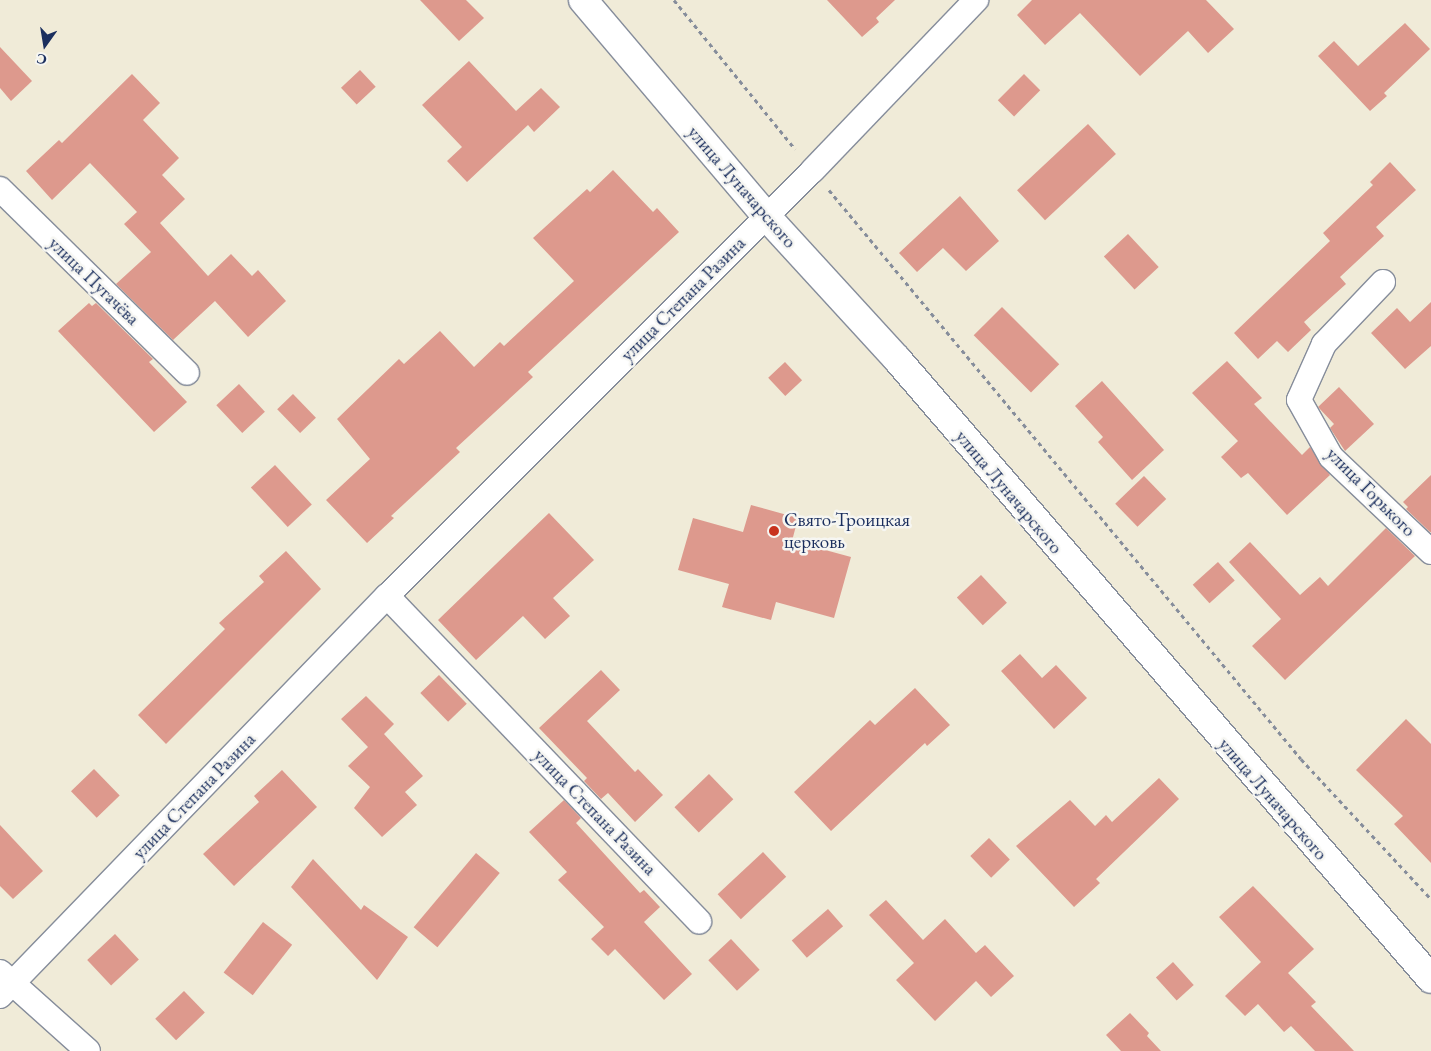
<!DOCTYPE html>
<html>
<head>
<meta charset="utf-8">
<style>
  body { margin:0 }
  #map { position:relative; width:1431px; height:1051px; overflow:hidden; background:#f0ebd8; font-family:"EB Garamond",serif }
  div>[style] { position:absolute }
  .building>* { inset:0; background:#dd998d; transform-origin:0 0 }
  .path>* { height:3px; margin-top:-1.5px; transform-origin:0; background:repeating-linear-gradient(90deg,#868d9b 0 4px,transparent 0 8px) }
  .roads { filter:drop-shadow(1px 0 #868d9b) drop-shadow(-1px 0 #868d9b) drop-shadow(0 1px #868d9b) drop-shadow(0 -1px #868d9b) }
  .minor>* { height:24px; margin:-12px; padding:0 12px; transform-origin:12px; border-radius:12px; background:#fff }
  .secondary>* { height:28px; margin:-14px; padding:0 14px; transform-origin:14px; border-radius:14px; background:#fff }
  .dots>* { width:14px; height:14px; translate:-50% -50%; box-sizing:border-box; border:2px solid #f6f6f2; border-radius:50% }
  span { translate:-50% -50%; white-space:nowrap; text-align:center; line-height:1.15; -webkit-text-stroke:5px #f6f6f2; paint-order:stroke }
  .street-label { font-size:19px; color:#1b2f5e }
  .poi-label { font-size:19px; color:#1b2f5e }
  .left { translate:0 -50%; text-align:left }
  .north { position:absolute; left:20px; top:20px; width:50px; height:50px; -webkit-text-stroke:4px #f6f6f2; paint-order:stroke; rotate:193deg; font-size:14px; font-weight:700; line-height:20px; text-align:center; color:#1b2f5e }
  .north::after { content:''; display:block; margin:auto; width:18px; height:22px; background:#1b2f5e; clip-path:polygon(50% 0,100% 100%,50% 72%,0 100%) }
</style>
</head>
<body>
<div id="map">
  <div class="building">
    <div style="clip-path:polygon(420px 0,466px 0,484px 18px,459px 41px)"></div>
    <div style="clip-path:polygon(827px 0,895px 0,876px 18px,879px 22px,862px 37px)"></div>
    <div style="clip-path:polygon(1032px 0,1206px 0,1234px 29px,1208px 53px,1188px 31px,1140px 76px,1080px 13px,1045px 45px,1017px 15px)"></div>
    <div style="clip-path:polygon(1405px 23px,1430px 49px,1384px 93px,1387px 96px,1370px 111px,1318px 56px,1334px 41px,1358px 66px)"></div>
    <div style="clip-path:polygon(0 47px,32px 81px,11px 101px,0 88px)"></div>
    <div style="clip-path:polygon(469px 61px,516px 111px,541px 88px,560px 107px,534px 132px,528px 125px,467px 182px,447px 161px,462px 147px,422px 105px)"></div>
    <div style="left:360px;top:70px;width:23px;height:26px;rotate:47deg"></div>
    <div style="clip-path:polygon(132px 74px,160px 103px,143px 120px,179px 158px,162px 175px,185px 199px,160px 223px,208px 276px,231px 254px,252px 276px,258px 270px,286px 301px,248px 337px,215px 301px,173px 340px,116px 284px,151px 252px,124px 224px,137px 212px,90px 163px,52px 200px,26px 171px,59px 140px,62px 143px)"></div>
    <div style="left:1024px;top:74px;width:23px;height:37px;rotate:45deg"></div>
    <div style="left:1088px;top:124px;width:41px;height:97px;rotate:47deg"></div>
    <div style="clip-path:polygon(1390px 162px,1416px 190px,1376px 227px,1384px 236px,1340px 277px,1346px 284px,1304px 322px,1311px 330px,1288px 352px,1277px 341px,1258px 359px,1234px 333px,1330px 241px,1323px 233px,1373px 185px,1370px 182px)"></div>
    <div style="clip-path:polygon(613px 170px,653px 212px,657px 208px,679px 232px,528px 372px,533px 377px,456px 448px,460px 452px,391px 516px,394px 518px,367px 543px,326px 500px,370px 459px,337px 419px,399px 359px,404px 364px,440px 331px,474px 367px,500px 342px,504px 346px,574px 281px,533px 238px,587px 189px,590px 192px)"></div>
    <div style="clip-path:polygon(960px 196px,999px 241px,966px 271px,943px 248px,917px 272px,899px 253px)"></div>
    <div style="left:1128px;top:234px;width:45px;height:33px;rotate:47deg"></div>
    <div style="clip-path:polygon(1431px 302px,1431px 346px,1405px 369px,1371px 333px,1397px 308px,1410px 322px)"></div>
    <div style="clip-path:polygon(89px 303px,92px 306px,96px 303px,153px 359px,149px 362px,187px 402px,154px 432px,58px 331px)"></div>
    <div style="left:1002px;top:307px;width:81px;height:40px;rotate:45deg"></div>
    <div style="clip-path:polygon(1227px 361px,1262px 398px,1254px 404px,1302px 455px,1310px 447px,1330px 475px,1287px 515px,1248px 473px,1241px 478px,1221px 457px,1238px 441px,1192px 393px)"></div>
    <div style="left:785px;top:362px;width:25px;height:23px;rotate:47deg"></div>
    <div style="clip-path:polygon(1102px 381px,1164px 450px,1132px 480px,1098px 442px,1103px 437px,1075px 406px)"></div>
    <div style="left:239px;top:384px;width:38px;height:31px;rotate:47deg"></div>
    <div style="clip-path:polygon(1339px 387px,1374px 424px,1345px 451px,1330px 428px,1334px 424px,1318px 407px)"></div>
    <div style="left:293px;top:394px;width:33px;height:22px;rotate:46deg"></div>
    <div style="left:275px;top:465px;width:54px;height:33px;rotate:47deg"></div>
    <div style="clip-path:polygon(1431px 475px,1431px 532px,1430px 532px,1406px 509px,1408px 507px,1403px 502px)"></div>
    <div style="left:1144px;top:476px;width:32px;height:40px;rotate:46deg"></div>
    <div style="clip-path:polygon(751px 505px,798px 518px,792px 541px,851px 557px,834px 618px,776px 602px,771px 620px,722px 607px,729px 584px,678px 570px,693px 518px,743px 532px)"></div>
    <div style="clip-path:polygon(549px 513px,594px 560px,553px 598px,570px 616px,545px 639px,523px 616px,476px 660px,438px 620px)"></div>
    <div style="clip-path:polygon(1386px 528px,1415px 556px,1285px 680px,1252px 646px,1281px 619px,1229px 562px,1250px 542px,1300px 595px,1320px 577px,1328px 586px)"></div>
    <div style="clip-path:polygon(286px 551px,321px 589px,166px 744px,138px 715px,225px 629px,219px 623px,264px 582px,259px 576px)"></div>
    <div style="left:1218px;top:562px;width:25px;height:34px;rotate:48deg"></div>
    <div style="left:981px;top:575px;width:38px;height:33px;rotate:47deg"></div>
    <div style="clip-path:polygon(1020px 654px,1042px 678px,1056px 665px,1087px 698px,1054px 729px,1001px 671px)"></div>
    <div style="clip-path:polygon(601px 670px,620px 690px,587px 721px,635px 772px,638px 769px,663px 795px,635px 822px,608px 793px,601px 799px,584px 781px,587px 778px,539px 728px)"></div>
    <div style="left:439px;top:675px;width:40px;height:26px;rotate:46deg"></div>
    <div style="clip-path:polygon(915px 688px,950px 725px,927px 746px,925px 743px,831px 831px,794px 792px,870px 720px,875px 725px)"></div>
    <div style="clip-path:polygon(366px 696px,394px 724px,384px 734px,423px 776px,405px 792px,417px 805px,382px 837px,354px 808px,370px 787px,348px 766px,368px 747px,341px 719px)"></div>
    <div style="clip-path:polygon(1406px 719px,1431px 744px,1431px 863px,1394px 824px,1403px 816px,1356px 770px)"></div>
    <div style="left:94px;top:769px;width:37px;height:32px;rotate:46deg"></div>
    <div style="clip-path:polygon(282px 770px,317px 807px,234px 886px,203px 854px,259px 802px,254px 796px)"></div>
    <div style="left:709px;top:774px;width:35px;height:48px;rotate:46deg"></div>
    <div style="clip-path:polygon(1159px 778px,1179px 799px,1096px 879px,1100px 883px,1074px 907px,1016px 846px,1070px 800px,1095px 826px,1106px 815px,1112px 822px)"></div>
    <div style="clip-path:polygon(564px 800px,581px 818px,576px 823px,640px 893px,644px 890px,660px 907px,644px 922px,692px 974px,664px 1000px,615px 949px,608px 956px,591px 939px,604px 927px,558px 880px,567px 872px,529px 832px)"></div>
    <div style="clip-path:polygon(0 825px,43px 871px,13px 899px,0 886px)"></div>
    <div style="left:989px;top:838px;width:30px;height:26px;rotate:46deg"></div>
    <div style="left:763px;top:852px;width:34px;height:62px;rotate:47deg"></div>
    <div style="left:476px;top:853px;width:31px;height:97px;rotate:40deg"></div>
    <div style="clip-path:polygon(313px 859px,361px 910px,364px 905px,408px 937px,377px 980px,291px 887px)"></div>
    <div style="clip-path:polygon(1253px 886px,1314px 949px,1288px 973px,1316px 1002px,1311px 1006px,1354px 1051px,1315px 1051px,1291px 1026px,1284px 1032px,1258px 1004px,1245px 1016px,1225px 996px,1261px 962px,1219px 917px)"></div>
    <div style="clip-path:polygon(886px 900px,923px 940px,945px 919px,976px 953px,985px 945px,1014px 976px,991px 997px,976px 981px,935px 1021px,896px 980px,914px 963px,869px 915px)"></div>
    <div style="left:828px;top:909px;width:23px;height:48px;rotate:49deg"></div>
    <div style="left:263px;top:922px;width:37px;height:64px;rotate:38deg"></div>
    <div style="left:115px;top:934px;width:35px;height:38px;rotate:47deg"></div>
    <div style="left:731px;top:939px;width:42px;height:31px;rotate:47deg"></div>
    <div style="left:1173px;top:962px;width:31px;height:23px;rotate:48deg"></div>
    <div style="left:184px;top:991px;width:30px;height:40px;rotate:46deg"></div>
    <div style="clip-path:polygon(1130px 1013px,1149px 1033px,1147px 1036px,1161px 1051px,1121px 1051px,1106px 1035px)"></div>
  </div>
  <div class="path">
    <div style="left:674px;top:0;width:192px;rotate:50.9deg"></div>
    <div style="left:829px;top:190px;width:739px;rotate:50.32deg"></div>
    <div style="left:1301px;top:759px;width:191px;rotate:47.1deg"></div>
  </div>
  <div class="roads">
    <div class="minor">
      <div style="left:0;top:189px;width:262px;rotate:44.5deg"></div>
      <div style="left:1383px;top:282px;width:86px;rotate:133.6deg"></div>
      <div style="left:1324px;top:344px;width:61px;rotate:114.1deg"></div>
      <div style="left:1299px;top:400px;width:65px;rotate:60.7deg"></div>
      <div style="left:1331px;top:457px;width:138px;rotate:43.5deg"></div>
      <div style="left:387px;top:596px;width:451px;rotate:46.2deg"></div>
      <div style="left:0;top:972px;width:118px;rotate:41.9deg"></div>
      <div style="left:0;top:996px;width:557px;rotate:-45.95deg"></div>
      <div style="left:387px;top:596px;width:602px;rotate:-45deg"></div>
      <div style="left:813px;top:170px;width:236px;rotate:-46.2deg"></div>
    </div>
    <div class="secondary">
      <div style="left:583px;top:0;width:283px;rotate:49.7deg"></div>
      <div style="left:766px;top:216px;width:194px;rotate:47.5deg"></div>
      <div style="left:897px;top:359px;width:818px;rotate:49.26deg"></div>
    </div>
  </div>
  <div class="dots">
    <div style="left:774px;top:531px;background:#c8321e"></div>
  </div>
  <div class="street-label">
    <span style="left:742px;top:187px;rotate:49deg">улица Луначарского</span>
    <span style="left:94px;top:281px;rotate:44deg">улица Пугачёва</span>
    <span style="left:683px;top:299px;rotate:-45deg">улица Степана Разина</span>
    <span style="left:1009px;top:492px;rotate:50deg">улица Луначарского</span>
    <span style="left:1371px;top:492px;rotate:45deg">улица Горького</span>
    <span style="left:194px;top:796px;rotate:-46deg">улица Степана Разина</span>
    <span style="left:1273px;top:799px;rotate:49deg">улица Луначарского</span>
    <span style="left:595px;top:812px;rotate:46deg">улица Степана Разина</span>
  </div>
  <div class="poi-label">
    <span class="left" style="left:784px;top:531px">Свято-Троицкая<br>церковь</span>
  </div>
  <div class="north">С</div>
</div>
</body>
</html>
